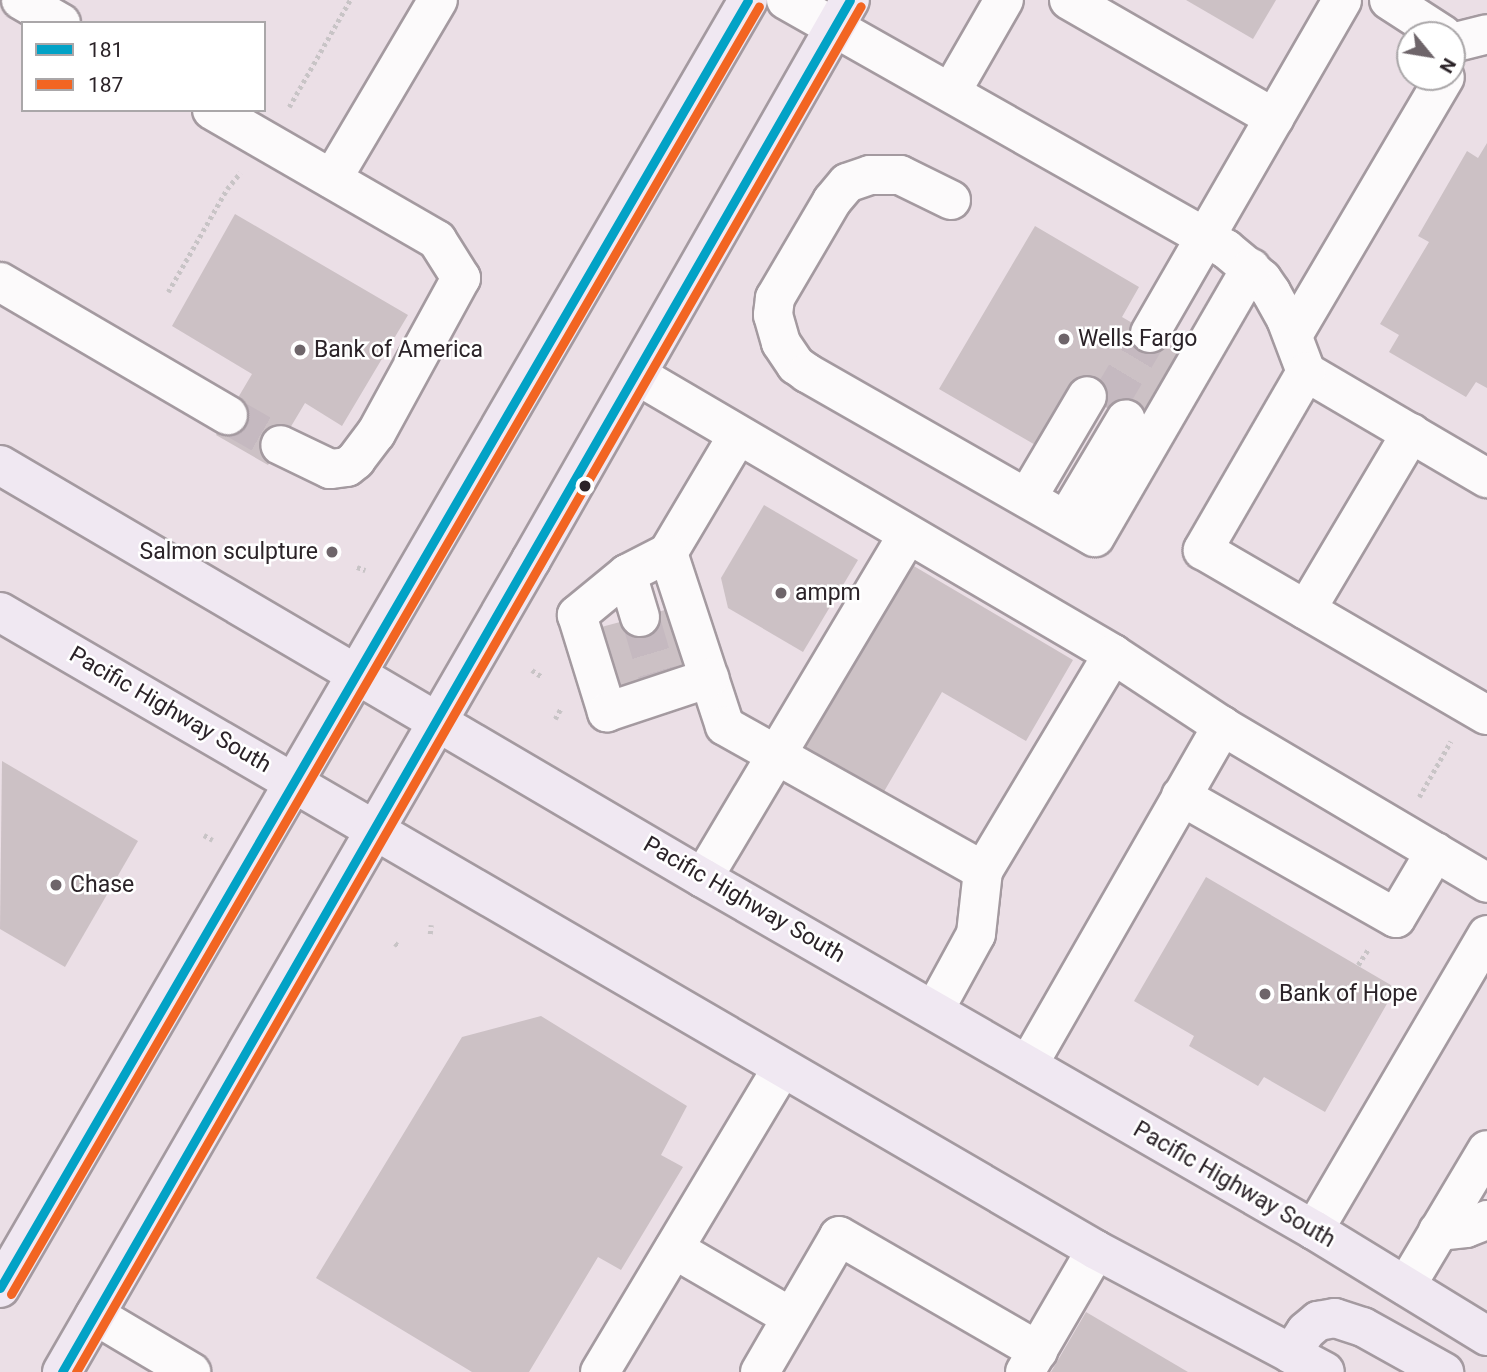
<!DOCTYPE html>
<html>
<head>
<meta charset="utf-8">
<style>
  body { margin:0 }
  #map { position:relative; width:1487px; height:1372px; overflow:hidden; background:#ebdfe6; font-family:Roboto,sans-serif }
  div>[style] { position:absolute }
  .building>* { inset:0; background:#ccc1c5; transform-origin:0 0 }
  .minor-tunnel>* { height:38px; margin-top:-19px; transform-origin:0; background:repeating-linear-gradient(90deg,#c5b9c0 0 38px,transparent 0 57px) }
  .path>* { height:4.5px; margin-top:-2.25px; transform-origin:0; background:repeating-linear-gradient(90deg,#c8c4c6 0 3.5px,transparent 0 7px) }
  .roads { filter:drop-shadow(2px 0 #a49aa0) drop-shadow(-2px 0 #a49aa0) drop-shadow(0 2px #a49aa0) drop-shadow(0 -2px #a49aa0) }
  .minor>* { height:38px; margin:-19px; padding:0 19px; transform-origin:19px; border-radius:19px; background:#fcfafb }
  .major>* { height:38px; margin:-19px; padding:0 19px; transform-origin:19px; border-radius:19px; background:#f0e8f2 }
  .bus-1>* { height:9px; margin:-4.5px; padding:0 4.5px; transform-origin:4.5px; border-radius:4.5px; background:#02a2c6 }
  .bus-2>* { height:9px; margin:-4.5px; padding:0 4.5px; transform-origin:4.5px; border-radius:4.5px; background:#f26522 }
  .dots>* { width:19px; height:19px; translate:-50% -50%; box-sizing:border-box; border:4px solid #fff; border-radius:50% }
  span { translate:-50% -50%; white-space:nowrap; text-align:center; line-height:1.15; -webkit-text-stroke:5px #fff; paint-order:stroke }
  .poi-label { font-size:23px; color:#2b2328 }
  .left { translate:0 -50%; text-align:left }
  .right { translate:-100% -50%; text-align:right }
  .street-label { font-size:23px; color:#2b2328 }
  .legend { position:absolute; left:21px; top:21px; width:245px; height:91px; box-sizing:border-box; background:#fff; border:2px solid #aaa7a9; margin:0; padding:9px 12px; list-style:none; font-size:21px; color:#2b2328 }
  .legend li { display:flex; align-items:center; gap:14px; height:35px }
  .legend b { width:35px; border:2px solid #aaa7a9 }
  .north { position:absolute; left:1396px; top:21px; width:70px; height:70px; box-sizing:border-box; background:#fff; border:2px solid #aaa7a9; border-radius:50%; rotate:120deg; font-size:19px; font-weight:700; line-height:28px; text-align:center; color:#2b2328 }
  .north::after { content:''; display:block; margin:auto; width:24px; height:32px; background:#6e656a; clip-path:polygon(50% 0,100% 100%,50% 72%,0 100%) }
</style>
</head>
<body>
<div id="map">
  <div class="building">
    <div style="clip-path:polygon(1186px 0,1276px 0,1253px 39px)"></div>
    <div style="clip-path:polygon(1487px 143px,1487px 388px,1476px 382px,1466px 397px,1389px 352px,1399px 335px,1380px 324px,1429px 242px,1418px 236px,1467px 151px,1478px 158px)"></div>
    <div style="clip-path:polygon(235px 214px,408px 315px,342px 426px,305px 403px,268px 465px,216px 435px,252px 374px,172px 326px)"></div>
    <div style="clip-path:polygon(1035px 226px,1139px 287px,1122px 317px,1189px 356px,1145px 431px,1079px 391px,1044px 450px,939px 389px)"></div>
    <div style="clip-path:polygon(764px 505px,858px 560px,803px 652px,728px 608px,721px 578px)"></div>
    <div style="clip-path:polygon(907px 562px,1073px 660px,1026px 741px,942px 692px,882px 795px,800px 746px)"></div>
    <div style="left:680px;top:606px;width:67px;height:93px;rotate:75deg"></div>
    <div style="clip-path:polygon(2px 761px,138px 841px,65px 967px,0 929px)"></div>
    <div style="clip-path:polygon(1206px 877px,1396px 988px,1325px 1112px,1264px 1077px,1258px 1086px,1189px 1046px,1194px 1036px,1134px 1001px)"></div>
    <div style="clip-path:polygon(541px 1016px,687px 1106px,661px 1155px,683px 1167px,621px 1270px,598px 1257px,529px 1372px,472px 1372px,316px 1278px,462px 1037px)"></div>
    <div style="clip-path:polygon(1086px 1312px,1188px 1372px,1051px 1372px)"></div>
  </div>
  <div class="minor-tunnel">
    <div style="left:1106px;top:407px;width:86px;rotate:-59.3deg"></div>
    <div style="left:228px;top:415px;width:60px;rotate:30deg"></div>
    <div style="left:640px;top:617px;width:67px;rotate:73.5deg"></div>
  </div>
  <div class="path">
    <div style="left:289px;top:107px;width:123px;rotate:-60.3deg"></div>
    <div style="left:168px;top:292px;width:119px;rotate:-60.2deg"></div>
    <div style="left:227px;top:189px;width:21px;rotate:-51deg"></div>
    <div style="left:357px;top:567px;width:9px;rotate:21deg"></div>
    <div style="left:532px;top:670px;width:11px;rotate:34deg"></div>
    <div style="left:555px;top:719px;width:13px;rotate:-61deg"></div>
    <div style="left:1419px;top:797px;width:64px;rotate:-60.3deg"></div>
    <div style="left:204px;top:835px;width:10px;rotate:29deg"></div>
    <div style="left:430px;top:934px;width:9px;rotate:-84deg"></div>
    <div style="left:395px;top:943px;width:6px;rotate:39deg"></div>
    <div style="left:1358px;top:965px;width:20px;rotate:-57deg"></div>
  </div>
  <div class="roads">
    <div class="minor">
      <div style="left:21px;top:0;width:46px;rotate:29.9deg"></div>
      <div style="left:786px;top:0;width:506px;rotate:29.51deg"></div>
      <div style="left:1226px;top:249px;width:47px;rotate:39.8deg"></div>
      <div style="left:1262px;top:279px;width:16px;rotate:55deg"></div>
      <div style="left:1271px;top:292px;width:31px;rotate:61deg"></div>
      <div style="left:1286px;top:319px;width:57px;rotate:69.3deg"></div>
      <div style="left:1306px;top:372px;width:210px;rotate:30.4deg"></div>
      <div style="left:1069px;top:0;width:237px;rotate:29.9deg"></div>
      <div style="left:1389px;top:0;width:64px;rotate:32.9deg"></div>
      <div style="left:1452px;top:43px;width:36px;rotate:-14deg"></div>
      <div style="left:951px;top:92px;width:106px;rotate:-60.1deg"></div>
      <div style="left:212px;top:110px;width:260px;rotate:30deg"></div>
      <div style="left:437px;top:240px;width:45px;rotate:57.7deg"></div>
      <div style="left:461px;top:278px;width:177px;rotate:118.7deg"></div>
      <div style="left:376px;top:433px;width:34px;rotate:127deg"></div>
      <div style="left:356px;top:460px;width:11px;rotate:142deg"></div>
      <div style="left:347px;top:467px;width:17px;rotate:173deg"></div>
      <div style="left:330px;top:469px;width:55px;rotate:-154.4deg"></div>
      <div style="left:332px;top:179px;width:208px;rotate:-59.4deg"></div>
      <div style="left:951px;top:200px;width:57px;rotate:-153.9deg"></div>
      <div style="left:900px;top:175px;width:30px;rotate:180deg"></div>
      <div style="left:870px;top:175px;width:24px;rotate:161deg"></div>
      <div style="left:847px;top:183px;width:23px;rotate:130deg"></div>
      <div style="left:832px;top:201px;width:113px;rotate:120.4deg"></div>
      <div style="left:775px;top:298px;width:17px;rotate:97deg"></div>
      <div style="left:773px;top:315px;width:29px;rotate:74deg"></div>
      <div style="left:781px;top:343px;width:27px;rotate:56deg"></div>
      <div style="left:796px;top:365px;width:14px;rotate:36deg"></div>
      <div style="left:807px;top:373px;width:331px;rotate:29.7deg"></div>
      <div style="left:1095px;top:537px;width:311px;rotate:-59.9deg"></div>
      <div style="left:0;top:282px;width:264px;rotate:30.3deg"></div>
      <div style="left:1150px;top:333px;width:384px;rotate:-60deg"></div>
      <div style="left:1293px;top:335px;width:299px;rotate:-59.5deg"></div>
      <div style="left:1306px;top:372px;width:206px;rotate:120.1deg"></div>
      <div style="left:1203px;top:550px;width:328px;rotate:30.2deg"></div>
      <div style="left:637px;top:375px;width:552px;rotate:30.38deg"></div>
      <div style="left:1113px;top:654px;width:131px;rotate:33.4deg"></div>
      <div style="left:1222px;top:726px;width:308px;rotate:30.6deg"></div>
      <div style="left:738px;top:435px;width:137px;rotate:120.7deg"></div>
      <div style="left:668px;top:553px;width:182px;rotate:71.8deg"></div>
      <div style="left:725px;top:726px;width:296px;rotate:29.3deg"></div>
      <div style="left:1027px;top:498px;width:118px;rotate:-59.5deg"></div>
      <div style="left:1066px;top:520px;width:117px;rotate:-59.3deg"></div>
      <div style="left:668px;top:553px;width:46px;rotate:152.9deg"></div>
      <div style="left:627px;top:574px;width:65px;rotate:140.6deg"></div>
      <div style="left:577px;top:615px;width:102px;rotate:72.8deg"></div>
      <div style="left:607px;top:712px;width:108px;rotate:-18.4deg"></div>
      <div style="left:627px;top:574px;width:45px;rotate:73.2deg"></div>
      <div style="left:1306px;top:610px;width:206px;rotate:-59.3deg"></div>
      <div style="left:1181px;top:796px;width:247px;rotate:29.6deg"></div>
      <div style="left:1396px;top:918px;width:77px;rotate:-59.4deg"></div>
      <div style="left:703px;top:878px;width:400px;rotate:-59.2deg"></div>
      <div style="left:935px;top:1009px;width:85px;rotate:-61.3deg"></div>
      <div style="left:976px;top:934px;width:63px;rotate:-83.7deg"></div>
      <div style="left:983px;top:871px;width:253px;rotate:-59.1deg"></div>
      <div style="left:1028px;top:1065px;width:391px;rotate:-60.2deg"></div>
      <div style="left:1314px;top:1230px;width:342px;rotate:-59.6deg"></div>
      <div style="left:1438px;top:1231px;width:28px;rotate:-6deg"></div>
      <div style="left:1466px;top:1228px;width:22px;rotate:-21deg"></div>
      <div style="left:674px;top:1249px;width:135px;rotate:30.2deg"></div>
      <div style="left:1406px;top:1286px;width:158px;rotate:-59.2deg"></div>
      <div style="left:95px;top:1315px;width:112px;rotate:30.7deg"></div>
      <div style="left:600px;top:1372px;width:354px;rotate:-59.1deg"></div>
      <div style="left:760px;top:1372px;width:157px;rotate:-59.8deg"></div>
      <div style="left:839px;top:1236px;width:230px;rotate:30deg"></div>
      <div style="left:1025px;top:1372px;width:141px;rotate:-59.8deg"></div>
    </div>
    <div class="major">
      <div style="left:0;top:465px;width:815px;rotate:30.43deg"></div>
      <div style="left:703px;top:878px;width:705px;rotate:29.95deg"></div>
      <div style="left:1314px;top:1230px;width:203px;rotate:31.5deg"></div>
      <div style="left:0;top:612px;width:1268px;rotate:30.2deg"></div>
      <div style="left:1096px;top:1250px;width:259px;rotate:28deg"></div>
      <div style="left:0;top:1288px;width:1489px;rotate:-59.85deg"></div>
      <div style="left:1291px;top:1354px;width:27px;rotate:-57deg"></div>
      <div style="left:1306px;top:1331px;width:16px;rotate:-40deg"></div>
      <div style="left:1318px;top:1321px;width:17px;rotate:-10deg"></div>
      <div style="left:1335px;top:1318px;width:29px;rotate:18deg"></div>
      <div style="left:1363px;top:1327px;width:93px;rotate:29.1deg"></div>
      <div style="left:62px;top:1372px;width:938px;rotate:-59.99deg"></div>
      <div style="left:531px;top:560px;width:644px;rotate:-60.33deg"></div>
    </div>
  </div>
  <div class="bus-1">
    <div style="left:0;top:1288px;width:1489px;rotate:-59.85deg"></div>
    <div style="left:62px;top:1372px;width:1582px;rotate:-60.13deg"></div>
  </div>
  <div class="bus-2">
    <div style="left:11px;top:1294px;width:1489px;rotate:-59.85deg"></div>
    <div style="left:76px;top:1372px;width:1575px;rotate:-60.12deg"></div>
  </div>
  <div class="dots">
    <div style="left:1064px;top:339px;background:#6e656a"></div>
    <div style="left:300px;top:350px;background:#6e656a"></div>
    <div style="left:585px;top:486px;background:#2b2328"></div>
    <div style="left:332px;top:552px;background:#6e656a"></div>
    <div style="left:781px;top:593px;background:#6e656a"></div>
    <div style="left:56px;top:885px;background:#6e656a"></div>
    <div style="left:1265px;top:994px;background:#6e656a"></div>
  </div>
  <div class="poi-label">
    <span class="left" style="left:1078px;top:339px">Wells Fargo</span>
    <span class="left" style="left:314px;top:350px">Bank of America</span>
    <span class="right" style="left:318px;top:552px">Salmon sculpture</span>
    <span class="left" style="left:795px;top:593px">ampm</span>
    <span class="left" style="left:70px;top:885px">Chase</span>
    <span class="left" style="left:1279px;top:994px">Bank of Hope</span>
  </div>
  <div class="street-label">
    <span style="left:170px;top:710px;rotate:30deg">Pacific Highway South</span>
    <span style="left:744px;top:900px;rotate:30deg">Pacific Highway South</span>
    <span style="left:1234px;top:1185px;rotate:30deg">Pacific Highway South</span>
  </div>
  <ul class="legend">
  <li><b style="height:9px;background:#02a2c6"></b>181</li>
  <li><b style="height:9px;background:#f26522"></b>187</li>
  </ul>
  <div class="north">N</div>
</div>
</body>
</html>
